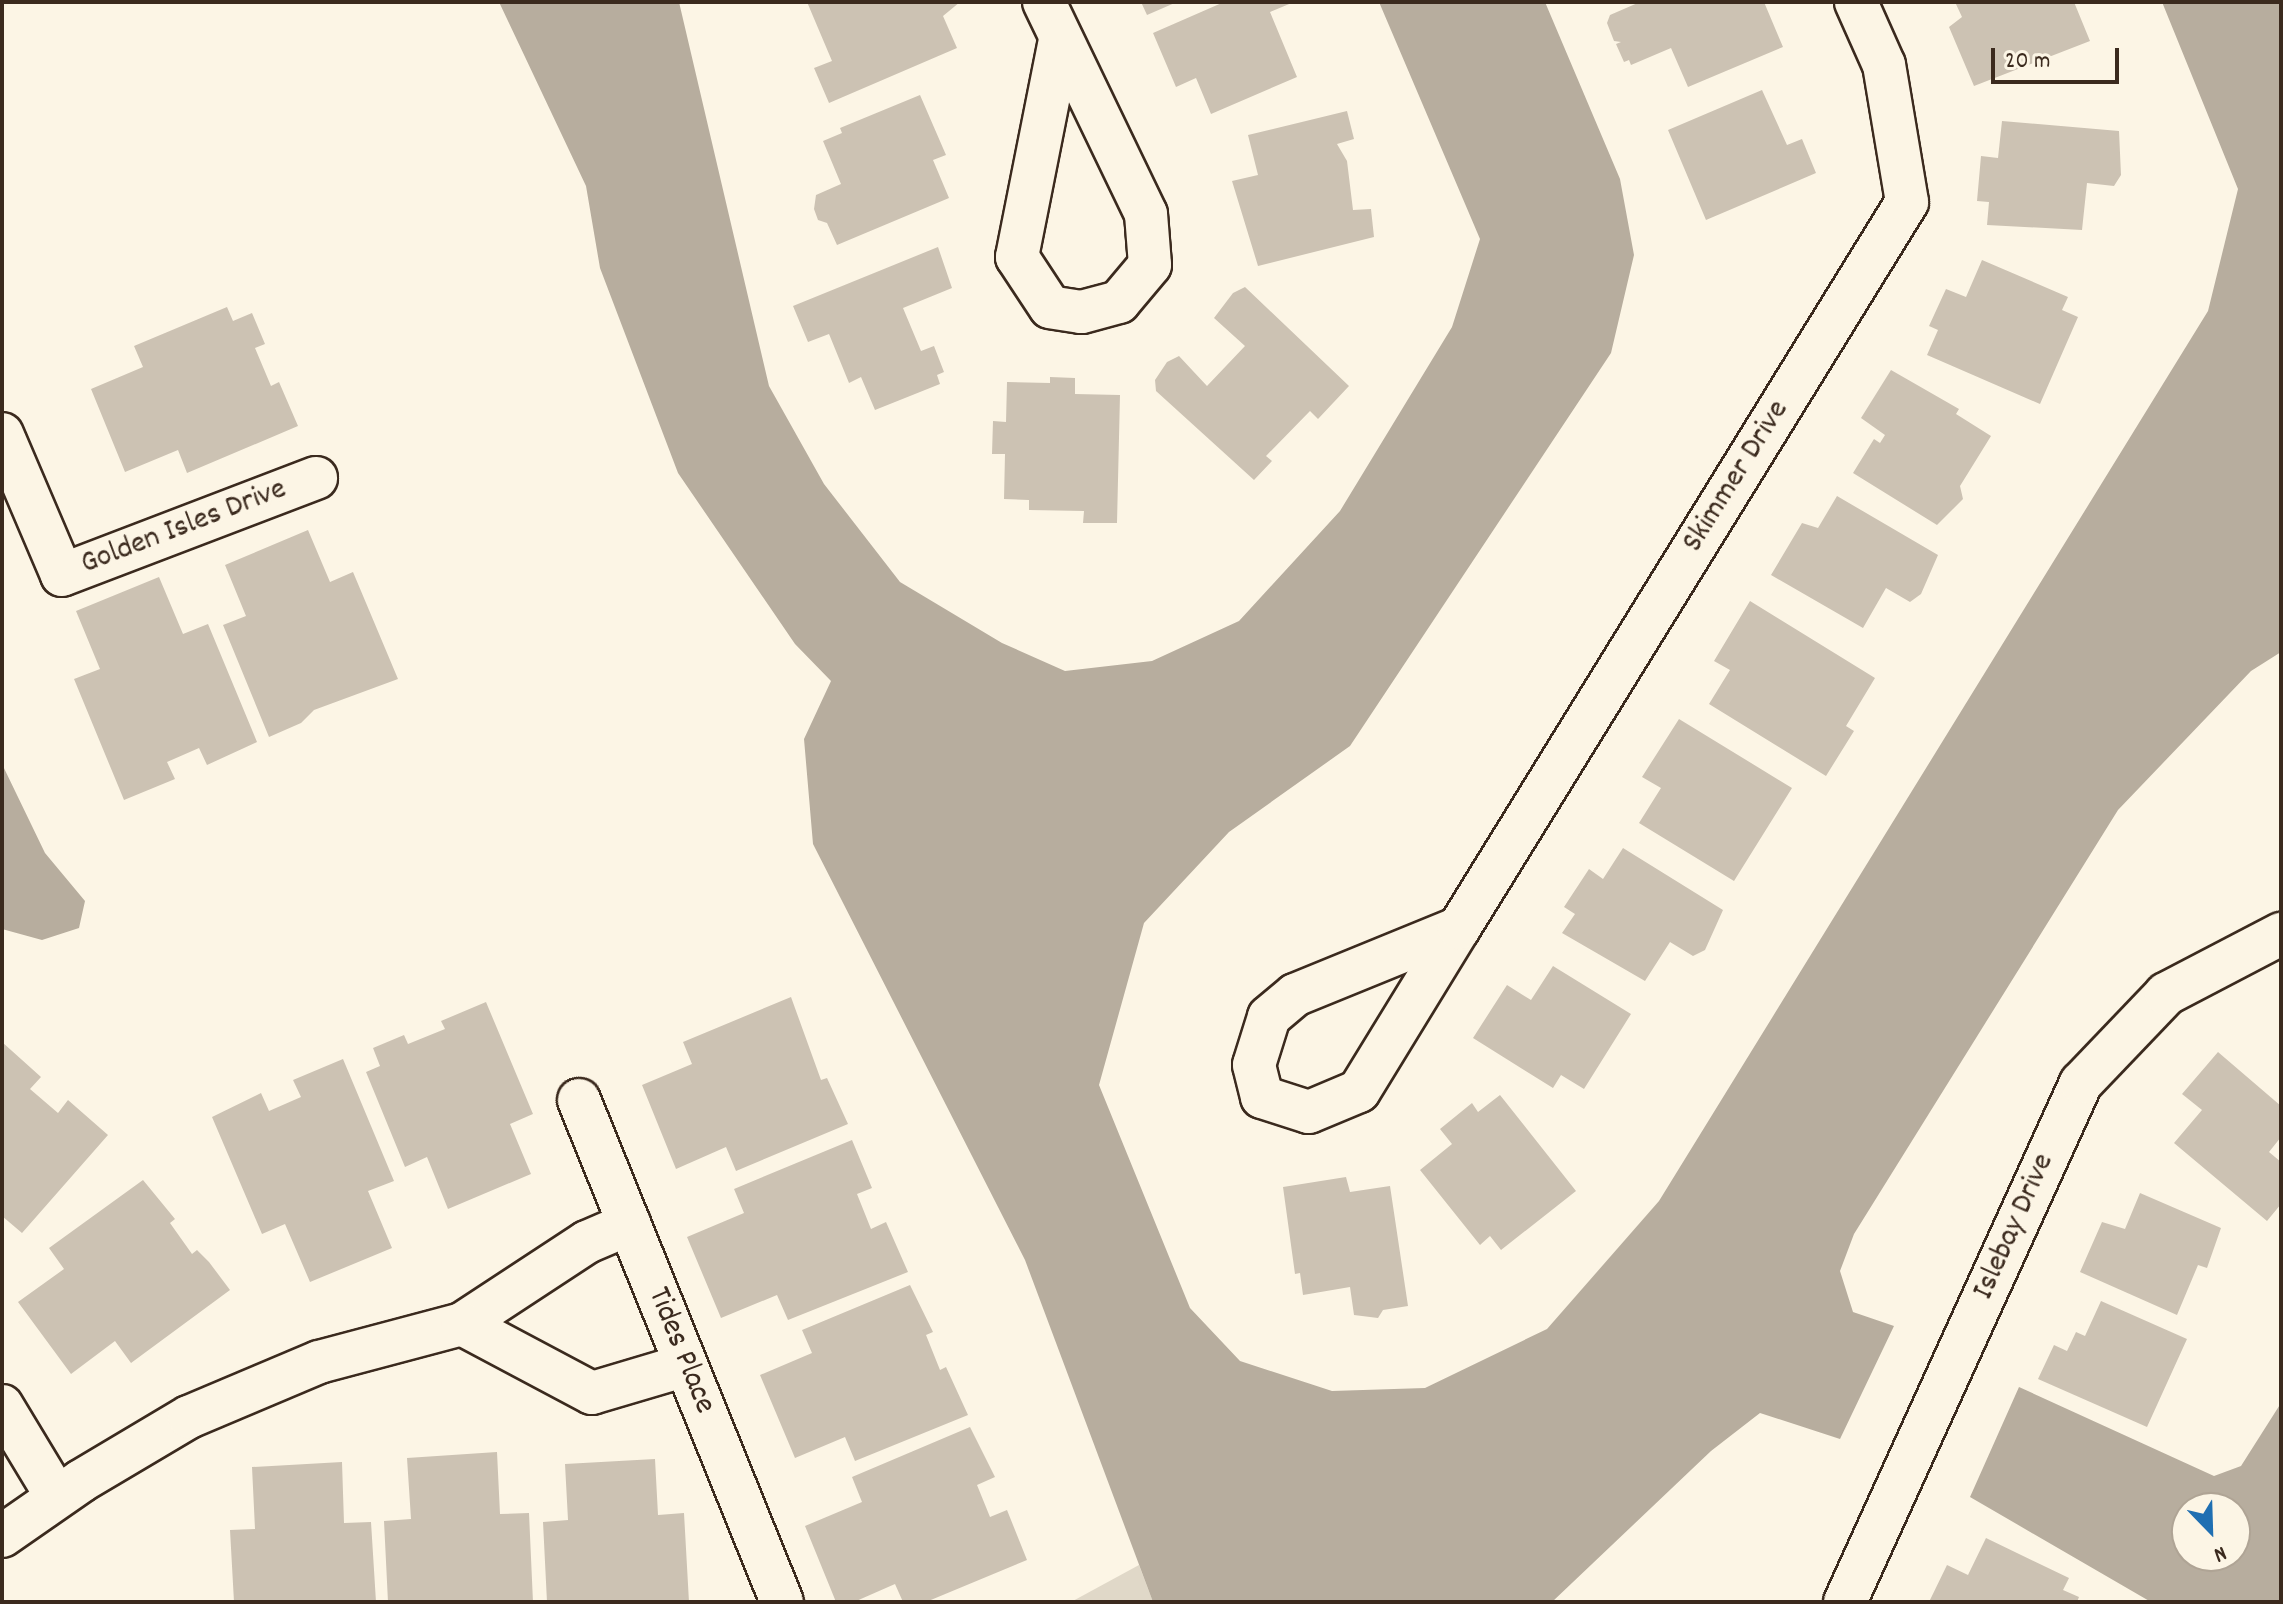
<!DOCTYPE html>
<html>
<head>
<meta charset="utf-8">
<style>
  body { margin:0 }
  #map { position:relative; width:2283px; height:1604px; overflow:hidden; background:#fcf5e5; font-family:Dekko,sans-serif }
  div>[style] { position:absolute }
  .green>* { inset:0; background:#e0d8c8 }
  .water>* { inset:0; background:#b7ad9e }
  .building>* { inset:0; background:#ccc2b3 }
  .roads { filter:drop-shadow(2px 0 #3b2a1e) drop-shadow(-2px 0 #3b2a1e) drop-shadow(0 2px #3b2a1e) drop-shadow(0 -2px #3b2a1e) }
  .minor>* { height:42px; margin:-21px; padding:0 21px; transform-origin:21px; border-radius:21px; background:#fcf5e5 }
  span { translate:-50% -50%; white-space:nowrap; text-align:center; line-height:1.15; -webkit-text-stroke:7px #fcf5e5; paint-order:stroke }
  .street-label { font-size:32px; color:#3b2a1e }
  .frame { position:absolute; inset:0; border:4px solid #3b2a1e; pointer-events:none }
  .north { position:absolute; left:2171px; top:1492px; width:80px; height:80px; box-sizing:border-box; background:#fcf5e5; border:2px solid #afa495; border-radius:50%; rotate:157deg; font-size:22px; font-weight:700; line-height:32px; text-align:center; color:#3b2a1e }
  .north::after { content:''; display:block; margin:auto; width:28px; height:36px; background:#1f6fb2; clip-path:polygon(50% 0,100% 100%,50% 72%,0 100%) }
  .scale { position:absolute; left:1991px; top:48px; width:128px; height:36px; box-sizing:border-box; border:4px solid #3b2a1e; border-top:0; padding-left:10px; font-size:24px; line-height:28px; white-space:nowrap; color:#3b2a1e; -webkit-text-stroke:6px #fcf5e5; paint-order:stroke }
</style>
</head>
<body>
<div id="map">
  <div class="green">
    <div style="clip-path:polygon(1139px 1565px,1153px 1602px,1071px 1602px)"></div>
  </div>
  <div class="water">
    <div style="clip-path:polygon(499px 2px,679px 2px,769px 386px,824px 484px,900px 582px,1002px 643px,1065px 671px,1152px 661px,1239px 621px,1340px 511px,1452px 327px,1480px 239px,1379px 2px,1545px 2px,1620px 179px,1634px 255px,1611px 353px,1350px 746px,1229px 832px,1144px 923px,1099px 1085px,1190px 1308px,1240px 1361px,1332px 1391px,1425px 1388px,1547px 1329px,1659px 1201px,2208px 311px,2238px 189px,2162px 2px,2281px 2px,2281px 652px,2251px 671px,2118px 810px,1854px 1234px,1840px 1271px,1853px 1312px,1894px 1326px,1840px 1439px,1760px 1413px,1711px 1451px,1552px 1602px,1153px 1602px,1025px 1260px,813px 844px,804px 739px,831px 681px,795px 644px,678px 473px,600px 268px,586px 186px)"></div>
    <div style="clip-path:polygon(2px 764px,45px 853px,85px 901px,79px 928px,42px 940px,2px 929px)"></div>
    <div style="clip-path:polygon(evenodd,2019px 1387px,2214px 1476px,2241px 1466px,2281px 1403px,2281px 1602px,2151px 1602px,1970px 1497px,2019px 1387px,2187px 1508px,2235px 1508px,2235px 1556px,2187px 1556px,2187px 1508px)"></div>
  </div>
  <div class="building">
    <div style="clip-path:polygon(807px 2px,960px 2px,943px 16px,957px 48px,829px 103px,814px 68px,832px 61px)"></div>
    <div style="clip-path:polygon(1141px 2px,1177px 2px,1147px 15px)"></div>
    <div style="clip-path:polygon(1224px 2px,1294px 2px,1270px 12px,1297px 77px,1211px 114px,1196px 78px,1176px 87px,1153px 33px)"></div>
    <div style="clip-path:polygon(1640px 2px,1764px 2px,1783px 47px,1688px 87px,1671px 48px,1631px 65px,1629px 60px,1624px 62px,1616px 44px,1621px 42px,1614px 41px,1607px 23px,1610px 15px)"></div>
    <div style="clip-path:polygon(1955px 2px,2074px 2px,2090px 41px,1974px 86px,1949px 27px,1962px 17px)"></div>
    <div style="clip-path:polygon(1762px 90px,1787px 145px,1802px 139px,1816px 173px,1706px 220px,1668px 130px)"></div>
    <div style="clip-path:polygon(920px 95px,946px 155px,933px 160px,949px 198px,837px 245px,827px 223px,818px 220px,814px 209px,816px 195px,841px 184px,823px 141px,842px 133px,840px 128px)"></div>
    <div style="clip-path:polygon(1347px 111px,1354px 139px,1337px 144px,1347px 161px,1353px 210px,1371px 209px,1374px 237px,1258px 266px,1232px 181px,1258px 175px,1248px 135px)"></div>
    <div style="clip-path:polygon(2002px 121px,2119px 131px,2121px 175px,2114px 186px,2087px 183px,2082px 230px,1987px 225px,1989px 202px,1977px 201px,1981px 156px,1998px 158px)"></div>
    <div style="clip-path:polygon(938px 247px,952px 288px,903px 308px,921px 351px,934px 346px,944px 372px,937px 375px,940px 384px,875px 410px,861px 377px,849px 383px,829px 334px,808px 342px,793px 306px)"></div>
    <div style="clip-path:polygon(1982px 260px,2068px 297px,2062px 310px,2078px 317px,2040px 404px,1927px 355px,1938px 330px,1929px 326px,1946px 289px,1966px 297px)"></div>
    <div style="clip-path:polygon(1245px 287px,1349px 386px,1318px 419px,1310px 411px,1266px 456px,1272px 461px,1254px 480px,1156px 391px,1155px 380px,1167px 362px,1179px 356px,1207px 386px,1245px 346px,1214px 318px,1233px 293px)"></div>
    <div style="clip-path:polygon(227px 307px,233px 321px,252px 313px,265px 344px,255px 348px,271px 386px,279px 382px,298px 426px,187px 473px,178px 450px,125px 472px,91px 389px,143px 367px,134px 346px)"></div>
    <div style="clip-path:polygon(1891px 370px,1959px 409px,1956px 414px,1991px 436px,1960px 486px,1963px 499px,1937px 525px,1853px 473px,1874px 439px,1880px 443px,1885px 435px,1861px 418px)"></div>
    <div style="clip-path:polygon(1050px 377px,1075px 378px,1075px 394px,1120px 395px,1117px 523px,1083px 523px,1084px 511px,1029px 510px,1029px 500px,1004px 499px,1005px 454px,992px 454px,993px 421px,1006px 422px,1007px 382px,1050px 383px)"></div>
    <div style="clip-path:polygon(1837px 496px,1938px 555px,1921px 594px,1910px 602px,1886px 588px,1863px 628px,1771px 575px,1802px 523px,1818px 528px)"></div>
    <div style="clip-path:polygon(308px 530px,330px 582px,353px 572px,398px 679px,314px 710px,301px 723px,269px 737px,223px 625px,246px 616px,225px 565px)"></div>
    <div style="clip-path:polygon(159px 577px,183px 634px,208px 624px,257px 742px,207px 765px,199px 748px,167px 762px,175px 779px,124px 800px,74px 679px,100px 669px,76px 611px)"></div>
    <div style="clip-path:polygon(1750px 601px,1875px 678px,1846px 726px,1854px 731px,1826px 776px,1709px 704px,1730px 670px,1714px 661px)"></div>
    <div style="clip-path:polygon(1679px 719px,1792px 788px,1734px 881px,1639px 823px,1661px 788px,1642px 777px)"></div>
    <div style="clip-path:polygon(1623px 848px,1723px 910px,1705px 950px,1693px 956px,1670px 942px,1645px 981px,1562px 933px,1575px 914px,1564px 907px,1589px 869px,1603px 879px)"></div>
    <div style="clip-path:polygon(1553px 966px,1631px 1014px,1584px 1089px,1561px 1075px,1553px 1088px,1473px 1038px,1507px 985px,1531px 1000px)"></div>
    <div style="clip-path:polygon(791px 997px,821px 1080px,827px 1078px,848px 1124px,736px 1171px,726px 1147px,676px 1169px,642px 1085px,692px 1064px,683px 1042px)"></div>
    <div style="clip-path:polygon(486px 1002px,533px 1114px,510px 1124px,531px 1174px,448px 1209px,427px 1157px,405px 1167px,366px 1072px,380px 1066px,373px 1048px,404px 1035px,408px 1044px,445px 1029px,441px 1021px)"></div>
    <div style="clip-path:polygon(2px 1042px,41px 1077px,30px 1089px,58px 1113px,68px 1100px,108px 1135px,22px 1233px,2px 1216px)"></div>
    <div style="clip-path:polygon(2218px 1052px,2281px 1106px,2281px 1137px,2269px 1152px,2281px 1162px,2281px 1204px,2267px 1221px,2174px 1143px,2202px 1110px,2182px 1094px)"></div>
    <div style="clip-path:polygon(343px 1059px,394px 1181px,368px 1191px,392px 1248px,310px 1282px,285px 1224px,262px 1234px,212px 1117px,261px 1093px,269px 1111px,301px 1097px,293px 1080px)"></div>
    <div style="clip-path:polygon(1500px 1095px,1576px 1191px,1501px 1250px,1490px 1236px,1480px 1245px,1420px 1170px,1452px 1144px,1440px 1129px,1472px 1103px,1478px 1112px)"></div>
    <div style="clip-path:polygon(852px 1140px,872px 1188px,857px 1194px,871px 1229px,886px 1222px,908px 1272px,788px 1320px,777px 1295px,721px 1318px,687px 1237px,744px 1213px,734px 1189px)"></div>
    <div style="clip-path:polygon(1346px 1177px,1350px 1192px,1390px 1186px,1408px 1306px,1383px 1310px,1378px 1318px,1354px 1315px,1350px 1287px,1303px 1295px,1300px 1273px,1295px 1274px,1283px 1187px)"></div>
    <div style="clip-path:polygon(143px 1180px,175px 1219px,170px 1223px,192px 1254px,197px 1250px,209px 1262px,230px 1290px,131px 1363px,115px 1341px,71px 1374px,18px 1302px,64px 1269px,49px 1248px)"></div>
    <div style="clip-path:polygon(2140px 1193px,2221px 1228px,2207px 1268px,2198px 1265px,2177px 1315px,2080px 1272px,2102px 1222px,2125px 1229px)"></div>
    <div style="clip-path:polygon(910px 1285px,933px 1332px,926px 1335px,940px 1370px,946px 1367px,968px 1415px,855px 1461px,845px 1437px,795px 1458px,760px 1375px,812px 1353px,802px 1330px)"></div>
    <div style="clip-path:polygon(2101px 1301px,2187px 1339px,2147px 1427px,2038px 1379px,2054px 1345px,2067px 1351px,2076px 1332px,2085px 1336px)"></div>
    <div style="clip-path:polygon(970px 1427px,995px 1477px,977px 1485px,990px 1517px,1007px 1510px,1027px 1560px,926px 1602px,903px 1602px,895px 1584px,854px 1602px,836px 1602px,805px 1526px,862px 1502px,852px 1477px)"></div>
    <div style="clip-path:polygon(497px 1452px,500px 1514px,529px 1513px,533px 1602px,388px 1602px,384px 1521px,411px 1519px,407px 1458px)"></div>
    <div style="clip-path:polygon(655px 1459px,658px 1515px,684px 1513px,689px 1602px,547px 1602px,543px 1522px,568px 1520px,565px 1464px)"></div>
    <div style="clip-path:polygon(342px 1462px,344px 1523px,371px 1522px,376px 1602px,234px 1602px,230px 1530px,255px 1529px,252px 1467px)"></div>
    <div style="clip-path:polygon(1986px 1538px,2069px 1578px,2063px 1590px,2079px 1597px,2077px 1602px,1929px 1602px,1947px 1565px,1968px 1575px)"></div>
  </div>
  <div class="roads">
    <div class="minor">
      <div style="left:1044px;top:2px;width:235px;rotate:64.3deg"></div>
      <div style="left:1146px;top:214px;width:51px;rotate:85.5deg"></div>
      <div style="left:1150px;top:265px;width:48px;rotate:130deg"></div>
      <div style="left:1119px;top:302px;width:39px;rotate:165deg"></div>
      <div style="left:1081px;top:312px;width:31px;rotate:-171deg"></div>
      <div style="left:1050px;top:307px;width:60px;rotate:-123.4deg"></div>
      <div style="left:1017px;top:257px;width:221px;rotate:-78.8deg"></div>
      <div style="left:2px;top:434px;width:153px;rotate:66.9deg"></div>
      <div style="left:62px;top:575px;width:272px;rotate:-20.9deg"></div>
      <div style="left:1459px;top:928px;width:177px;rotate:157.8deg"></div>
      <div style="left:1295px;top:995px;width:34px;rotate:140deg"></div>
      <div style="left:1269px;top:1017px;width:50px;rotate:107.4deg"></div>
      <div style="left:1254px;top:1065px;width:33px;rotate:76deg"></div>
      <div style="left:1262px;top:1097px;width:49px;rotate:17.7deg"></div>
      <div style="left:1309px;top:1112px;width:54px;rotate:-22.8deg"></div>
      <div style="left:1359px;top:1091px;width:191px;rotate:-58.5deg"></div>
      <div style="left:1459px;top:928px;width:853px;rotate:-58.32deg"></div>
      <div style="left:1907px;top:202px;width:139px;rotate:-99.5deg"></div>
      <div style="left:1884px;top:65px;width:69px;rotate:-114deg"></div>
      <div style="left:579px;top:1100px;width:541px;rotate:67.98deg"></div>
      <div style="left:462px;top:1324px;width:149px;rotate:-33.3deg"></div>
      <div style="left:587px;top:1242px;width:46px;rotate:-23.2deg"></div>
      <div style="left:2px;top:1406px;width:106px;rotate:58.9deg"></div>
      <div style="left:2px;top:1536px;width:96px;rotate:-34.8deg"></div>
      <div style="left:81px;top:1481px;width:126px;rotate:-30.7deg"></div>
      <div style="left:189px;top:1417px;width:141px;rotate:-22.9deg"></div>
      <div style="left:319px;top:1362px;width:148px;rotate:-14.9deg"></div>
      <div style="left:462px;top:1324px;width:147px;rotate:28deg"></div>
      <div style="left:592px;top:1393px;width:98px;rotate:-16.6deg"></div>
      <div style="left:1845px;top:1602px;width:570px;rotate:-65.55deg"></div>
      <div style="left:2081px;top:1083px;width:123px;rotate:-46.3deg"></div>
      <div style="left:2166px;top:994px;width:130px;rotate:-27.6deg"></div>
    </div>
  </div>
  <div class="street-label">
    <span style="left:1737px;top:477px;rotate:-58deg">Skimmer Drive</span>
    <span style="left:184px;top:528px;rotate:-21deg">Golden Isles Drive</span>
    <span style="left:2015px;top:1227px;rotate:-66deg">Islebay Drive</span>
    <span style="left:680px;top:1351px;rotate:68deg">Tides Place</span>
  </div>
  <div class="frame"></div>
  <div class="north">N</div>
  <div class="scale">20 m</div>
</div>
</body>
</html>
